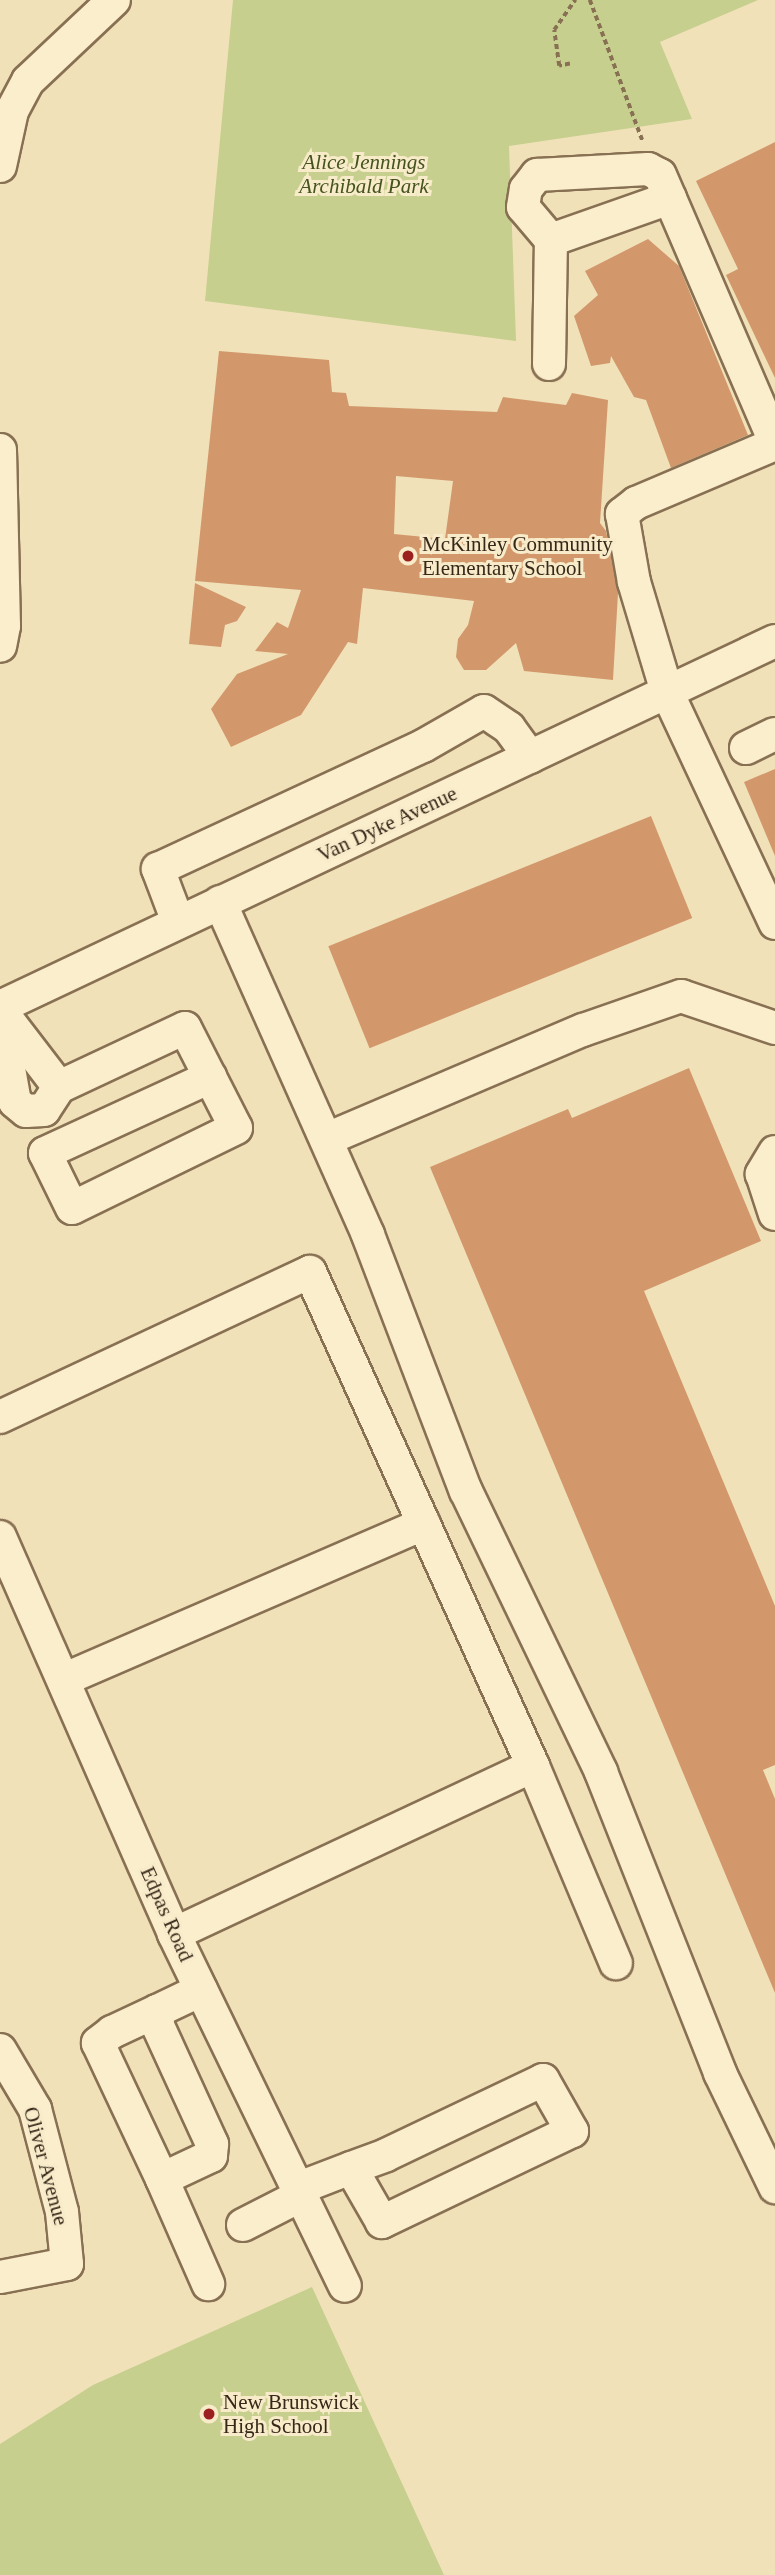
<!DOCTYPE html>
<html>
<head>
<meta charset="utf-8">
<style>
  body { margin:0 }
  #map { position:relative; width:775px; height:2575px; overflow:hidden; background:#f1e1b9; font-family:Georgia,serif }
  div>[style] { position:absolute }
  .green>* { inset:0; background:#c6cf8d }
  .building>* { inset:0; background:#d2986c; transform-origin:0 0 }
  .path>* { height:3.5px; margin-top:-1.75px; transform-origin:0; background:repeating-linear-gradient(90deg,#887053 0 5px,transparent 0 8.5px) }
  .roads { filter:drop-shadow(2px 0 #887053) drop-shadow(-2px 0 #887053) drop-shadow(0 2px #887053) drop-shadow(0 -2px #887053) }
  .minor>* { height:32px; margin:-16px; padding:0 16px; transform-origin:16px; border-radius:16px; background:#fbeecd }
  .dots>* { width:19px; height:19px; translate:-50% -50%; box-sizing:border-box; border:4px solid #f8ebc9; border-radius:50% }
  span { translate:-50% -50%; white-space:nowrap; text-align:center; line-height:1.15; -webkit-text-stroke:6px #f8ebc9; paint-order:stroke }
  .park-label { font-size:21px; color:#45541e; font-style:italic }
  .poi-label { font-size:21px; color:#362819 }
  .left { translate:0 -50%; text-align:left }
  .street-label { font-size:21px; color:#362819 }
</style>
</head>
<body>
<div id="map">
  <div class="green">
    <div style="clip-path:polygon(233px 0,758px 0,660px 42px,692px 119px,509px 146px,516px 341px,205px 301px)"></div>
    <div style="clip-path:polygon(312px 2287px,444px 2575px,0 2575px,0 2444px,93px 2385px)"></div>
  </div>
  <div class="building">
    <div style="clip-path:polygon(775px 142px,775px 378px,726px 275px,738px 269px,696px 181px)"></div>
    <div style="clip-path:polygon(648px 239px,679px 266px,748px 435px,671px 468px,646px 400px,634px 397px,611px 356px,610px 363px,591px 366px,574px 316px,598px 295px,585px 271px)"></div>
    <div style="clip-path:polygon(evenodd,219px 351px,329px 360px,332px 392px,346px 393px,349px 406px,497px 412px,503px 397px,566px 405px,572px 393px,608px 400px,600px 523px,606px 531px,618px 593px,613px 680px,524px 671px,516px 643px,486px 670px,464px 670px,456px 657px,458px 639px,468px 625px,474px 601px,363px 588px,357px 644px,348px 642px,301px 715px,231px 747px,211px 709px,237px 674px,288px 654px,255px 651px,277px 622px,288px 628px,301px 590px,195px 581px,219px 351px,396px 476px,453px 481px,445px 539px,394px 534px,396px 476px)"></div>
    <div style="clip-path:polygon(195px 583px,246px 607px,237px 621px,225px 625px,221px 647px,189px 644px)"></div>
    <div style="clip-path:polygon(775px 769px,775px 856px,744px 782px)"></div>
    <div style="left:651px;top:816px;width:110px;height:348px;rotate:68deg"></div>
    <div style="clip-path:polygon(689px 1068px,761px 1241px,644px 1291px,775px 1606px,775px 1765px,763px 1770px,775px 1799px,775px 1993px,430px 1167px,568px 1109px,572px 1118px)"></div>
  </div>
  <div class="path">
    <div style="left:590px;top:0;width:152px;rotate:69.5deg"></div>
    <div style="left:570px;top:64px;width:11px;rotate:170deg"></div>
    <div style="left:559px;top:66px;width:36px;rotate:-98deg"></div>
    <div style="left:554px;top:30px;width:37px;rotate:-55deg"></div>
  </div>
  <div class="roads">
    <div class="minor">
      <div style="left:0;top:166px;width:56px;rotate:-77.7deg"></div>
      <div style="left:12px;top:111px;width:34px;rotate:-62deg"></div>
      <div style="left:28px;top:81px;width:118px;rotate:-43.3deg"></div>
      <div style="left:670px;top:198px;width:126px;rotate:160.6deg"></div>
      <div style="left:551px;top:240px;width:43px;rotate:-130.3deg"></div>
      <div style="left:523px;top:207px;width:18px;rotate:-81deg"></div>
      <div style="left:526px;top:189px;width:18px;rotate:-52deg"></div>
      <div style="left:537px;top:175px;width:111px;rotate:-3.1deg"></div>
      <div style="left:648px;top:169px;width:13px;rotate:27deg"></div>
      <div style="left:660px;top:175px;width:291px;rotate:66.7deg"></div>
      <div style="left:549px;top:364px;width:124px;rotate:-89.1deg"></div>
      <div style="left:775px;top:444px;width:151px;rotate:157deg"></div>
      <div style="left:636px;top:503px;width:18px;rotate:142deg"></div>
      <div style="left:622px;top:514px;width:69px;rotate:80deg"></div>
      <div style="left:634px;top:582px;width:115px;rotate:73.3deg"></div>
      <div style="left:667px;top:692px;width:255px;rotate:64.9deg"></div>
      <div style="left:0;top:450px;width:176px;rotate:88.7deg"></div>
      <div style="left:4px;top:626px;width:20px;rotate:101deg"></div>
      <div style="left:746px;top:748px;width:32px;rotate:-26deg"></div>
      <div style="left:220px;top:902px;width:364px;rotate:66deg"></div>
      <div style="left:368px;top:1235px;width:274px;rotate:69.1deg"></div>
      <div style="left:466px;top:1491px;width:312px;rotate:64.3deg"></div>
      <div style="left:601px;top:1772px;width:324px;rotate:68.4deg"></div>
      <div style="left:720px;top:2073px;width:127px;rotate:64.2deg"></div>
      <div style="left:178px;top:922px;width:57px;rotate:-110.7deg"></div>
      <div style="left:158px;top:869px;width:292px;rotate:-24.9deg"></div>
      <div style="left:423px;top:746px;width:70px;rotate:-29.8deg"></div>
      <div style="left:484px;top:711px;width:30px;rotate:34deg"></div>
      <div style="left:509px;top:728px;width:36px;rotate:54deg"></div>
      <div style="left:0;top:1007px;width:857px;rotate:-25.28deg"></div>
      <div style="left:0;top:1010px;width:97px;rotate:52.5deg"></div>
      <div style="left:59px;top:1087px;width:27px;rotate:123deg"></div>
      <div style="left:44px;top:1110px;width:18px;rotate:177deg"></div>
      <div style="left:26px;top:1111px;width:14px;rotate:-141deg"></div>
      <div style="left:0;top:1018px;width:85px;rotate:79.9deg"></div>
      <div style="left:59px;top:1087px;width:139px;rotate:-25.1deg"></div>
      <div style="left:185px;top:1028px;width:112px;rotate:63deg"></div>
      <div style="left:236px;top:1128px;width:182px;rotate:154deg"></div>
      <div style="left:72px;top:1208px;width:61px;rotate:-116.1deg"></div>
      <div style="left:45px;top:1153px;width:182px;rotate:-24.7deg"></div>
      <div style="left:327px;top:1139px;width:278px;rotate:-23.1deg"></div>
      <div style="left:583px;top:1030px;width:104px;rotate:-19.1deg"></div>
      <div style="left:681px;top:996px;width:99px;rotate:18.8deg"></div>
      <div style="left:775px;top:1152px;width:26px;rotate:121deg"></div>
      <div style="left:762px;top:1174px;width:42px;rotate:72deg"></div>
      <div style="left:0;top:1417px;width:342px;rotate:-25.1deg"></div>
      <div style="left:310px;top:1272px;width:542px;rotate:65.7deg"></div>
      <div style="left:533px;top:1766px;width:214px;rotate:67.2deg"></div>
      <div style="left:0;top:1537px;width:433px;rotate:66.3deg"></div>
      <div style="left:174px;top:1934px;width:391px;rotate:64.1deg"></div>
      <div style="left:65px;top:1679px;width:391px;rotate:-23.4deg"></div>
      <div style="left:174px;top:1934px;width:396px;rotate:-25.1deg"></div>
      <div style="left:201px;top:1990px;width:49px;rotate:154.5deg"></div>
      <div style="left:157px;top:2011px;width:15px;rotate:86deg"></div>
      <div style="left:158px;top:2026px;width:130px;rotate:65.4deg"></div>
      <div style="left:212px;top:2144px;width:12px;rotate:95deg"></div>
      <div style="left:211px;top:2156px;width:54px;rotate:154.9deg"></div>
      <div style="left:162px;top:2179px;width:115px;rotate:66.3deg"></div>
      <div style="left:157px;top:2011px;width:50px;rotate:155deg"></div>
      <div style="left:112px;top:2032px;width:18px;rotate:142deg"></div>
      <div style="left:98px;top:2043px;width:150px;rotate:64.8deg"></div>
      <div style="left:0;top:2050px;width:69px;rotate:59.3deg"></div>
      <div style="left:35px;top:2109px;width:106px;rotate:75.3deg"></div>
      <div style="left:62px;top:2212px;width:52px;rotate:84.5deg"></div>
      <div style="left:67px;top:2264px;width:68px;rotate:169deg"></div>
      <div style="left:299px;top:2188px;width:56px;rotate:-21deg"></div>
      <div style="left:351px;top:2168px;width:37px;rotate:-20deg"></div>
      <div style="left:386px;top:2155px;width:174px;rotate:-25.5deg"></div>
      <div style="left:543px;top:2080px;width:59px;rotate:60.4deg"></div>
      <div style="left:572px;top:2131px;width:211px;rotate:154.4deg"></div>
      <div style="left:382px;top:2222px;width:62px;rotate:-119.9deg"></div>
      <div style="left:243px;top:2225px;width:66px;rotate:-27deg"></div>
    </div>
  </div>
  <div class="dots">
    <div style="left:408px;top:556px;background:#9b201f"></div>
    <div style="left:209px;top:2414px;background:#9b201f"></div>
  </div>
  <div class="park-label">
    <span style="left:364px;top:174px">Alice Jennings<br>Archibald Park</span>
  </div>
  <div class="poi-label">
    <span class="left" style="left:422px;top:556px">McKinley Community<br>Elementary School</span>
    <span class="left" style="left:223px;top:2414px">New Brunswick<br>High School</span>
  </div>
  <div class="street-label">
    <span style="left:387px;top:824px;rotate:-25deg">Van Dyke Avenue</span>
    <span style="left:167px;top:1914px;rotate:66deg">Edpas Road</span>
    <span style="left:46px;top:2166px;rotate:75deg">Oliver Avenue</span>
  </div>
</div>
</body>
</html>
